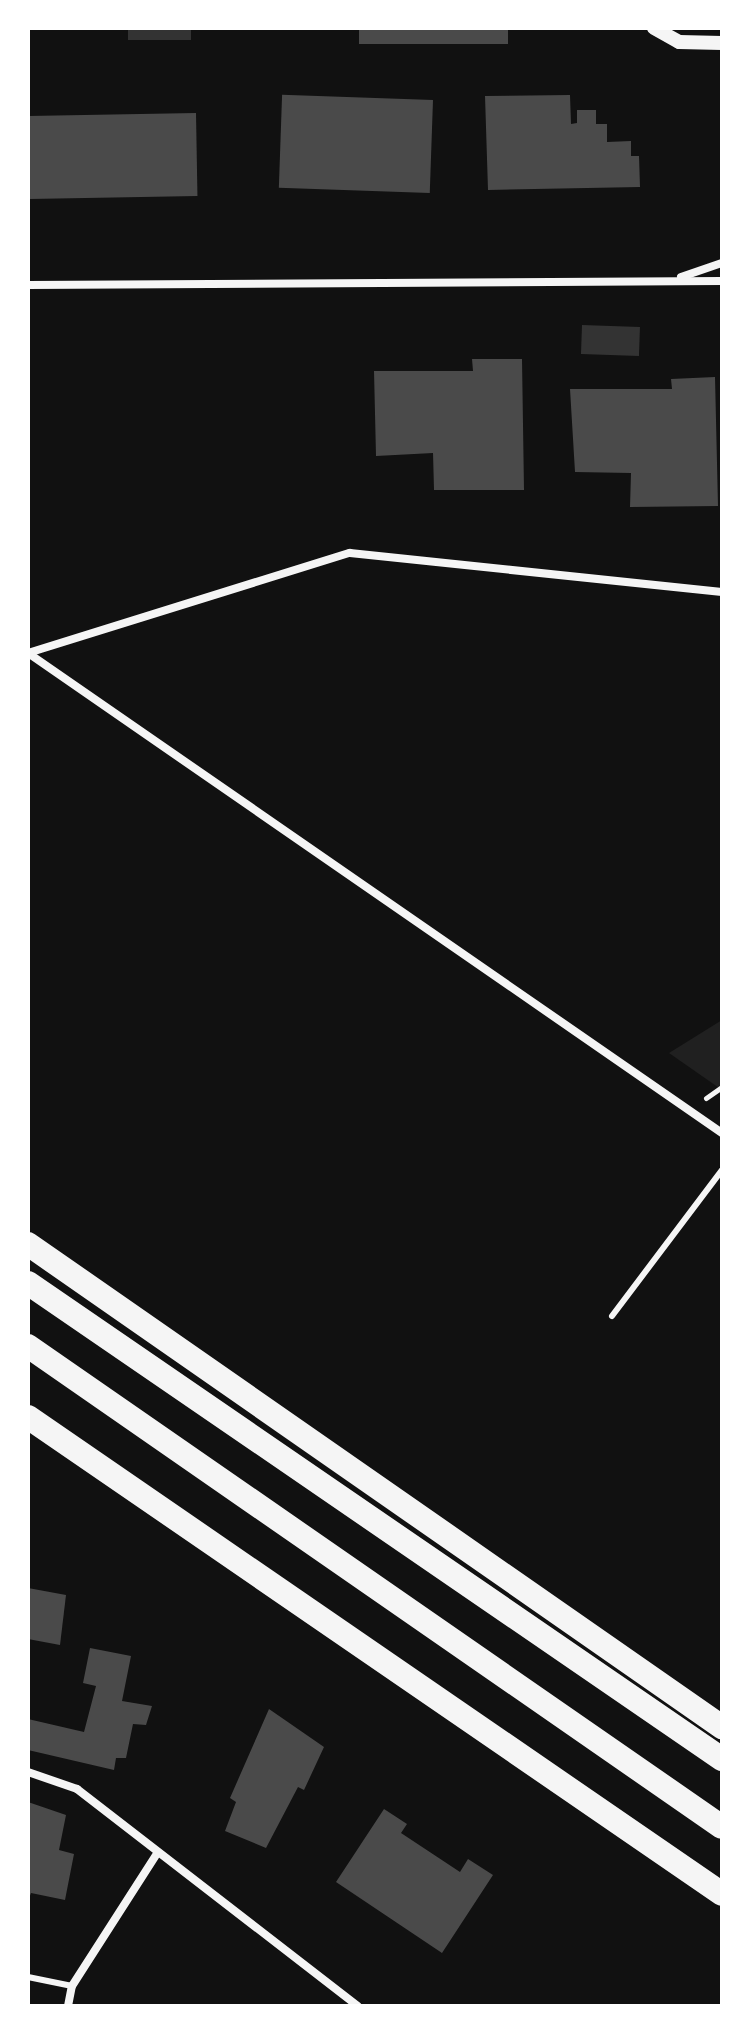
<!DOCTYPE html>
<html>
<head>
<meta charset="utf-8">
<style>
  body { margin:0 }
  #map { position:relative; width:750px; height:2034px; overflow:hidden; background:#111; font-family:Figtree,sans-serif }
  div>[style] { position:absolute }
  .green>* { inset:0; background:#202020 }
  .water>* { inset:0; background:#333; transform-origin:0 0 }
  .building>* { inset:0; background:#4a4a4a; transform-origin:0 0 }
  .path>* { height:5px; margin:-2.5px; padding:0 2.5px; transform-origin:2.5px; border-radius:2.5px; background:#f5f5f5 }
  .service>* { height:6px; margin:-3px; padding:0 3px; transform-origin:3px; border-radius:3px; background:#f5f5f5 }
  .minor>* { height:8px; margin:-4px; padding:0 4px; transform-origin:4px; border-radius:4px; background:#f5f5f5 }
  .tertiary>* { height:14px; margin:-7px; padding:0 7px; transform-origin:7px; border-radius:7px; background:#f5f5f5 }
  .motorway>* { height:24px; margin:-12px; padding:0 12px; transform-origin:12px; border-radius:12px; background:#f5f5f5 }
  span { translate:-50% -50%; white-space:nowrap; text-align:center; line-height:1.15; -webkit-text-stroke:8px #fff; paint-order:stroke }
  .frame { position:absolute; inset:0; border:30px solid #fff; pointer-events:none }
</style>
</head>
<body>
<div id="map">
  <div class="green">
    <div style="clip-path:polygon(722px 1020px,722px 1090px,669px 1053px)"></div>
  </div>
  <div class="water">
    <div style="left:128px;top:28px;width:63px;height:12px"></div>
    <div style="left:582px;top:325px;width:58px;height:29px;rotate:2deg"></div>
  </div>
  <div class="building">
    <div style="left:359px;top:28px;width:149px;height:16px"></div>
    <div style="clip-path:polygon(570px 95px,571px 124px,577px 123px,577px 110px,596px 110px,596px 124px,607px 124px,607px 142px,631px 141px,631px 156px,639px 156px,640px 187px,488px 190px,485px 96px)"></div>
    <div style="left:433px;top:100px;width:93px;height:151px;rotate:92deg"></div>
    <div style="left:196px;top:113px;width:83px;height:168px;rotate:89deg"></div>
    <div style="clip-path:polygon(472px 359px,522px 359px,524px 490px,434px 490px,433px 453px,376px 456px,374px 371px,473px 371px)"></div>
    <div style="clip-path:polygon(715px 377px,718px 506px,630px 507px,631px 473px,575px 472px,570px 389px,672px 389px,671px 379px)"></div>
    <div style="clip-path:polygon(28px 1588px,66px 1595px,60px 1645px,28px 1639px)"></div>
    <div style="clip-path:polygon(90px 1648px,131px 1656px,122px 1701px,152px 1706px,146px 1725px,133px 1724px,126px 1758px,116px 1758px,114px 1770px,28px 1750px,28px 1719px,84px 1732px,96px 1686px,83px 1683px)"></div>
    <div style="clip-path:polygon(269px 1709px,324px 1747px,304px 1790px,298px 1787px,266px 1848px,225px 1831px,236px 1802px,230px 1798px)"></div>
    <div style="clip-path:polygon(28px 1802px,66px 1815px,59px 1850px,74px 1854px,65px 1900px,31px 1893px,28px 1901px)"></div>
    <div style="clip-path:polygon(384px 1809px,407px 1824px,401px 1833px,460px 1872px,468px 1859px,493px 1875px,442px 1953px,336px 1882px)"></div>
  </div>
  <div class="path">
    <div style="left:706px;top:1098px;width:19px;rotate:-35deg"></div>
  </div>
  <div class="service">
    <div style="left:612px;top:1316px;width:183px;rotate:-53deg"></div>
    <div style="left:28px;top:1977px;width:45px;rotate:11.6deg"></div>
  </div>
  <div class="minor">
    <div style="left:681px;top:277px;width:43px;rotate:-18.9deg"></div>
    <div style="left:28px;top:285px;width:694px;rotate:-0.33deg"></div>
    <div style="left:28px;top:653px;width:844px;rotate:34.67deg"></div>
    <div style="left:28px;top:653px;width:337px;rotate:-17.3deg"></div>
    <div style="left:350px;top:553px;width:374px;rotate:6deg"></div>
    <div style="left:28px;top:1772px;width:52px;rotate:19.1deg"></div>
    <div style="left:77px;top:1789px;width:355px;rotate:37.7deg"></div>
    <div style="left:68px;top:2006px;width:20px;rotate:-79deg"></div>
    <div style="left:72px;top:1986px;width:159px;rotate:-57.3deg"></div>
  </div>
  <div class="tertiary">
    <div style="left:654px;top:28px;width:29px;rotate:29deg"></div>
    <div style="left:679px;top:42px;width:43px;rotate:1.3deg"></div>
  </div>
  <div class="motorway">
    <div style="left:28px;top:1244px;width:846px;rotate:34.84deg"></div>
    <div style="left:28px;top:1283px;width:842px;rotate:34.45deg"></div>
    <div style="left:28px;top:1346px;width:844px;rotate:34.73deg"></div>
    <div style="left:28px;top:1417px;width:842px;rotate:34.5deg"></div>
  </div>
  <div class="frame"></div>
</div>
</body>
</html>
